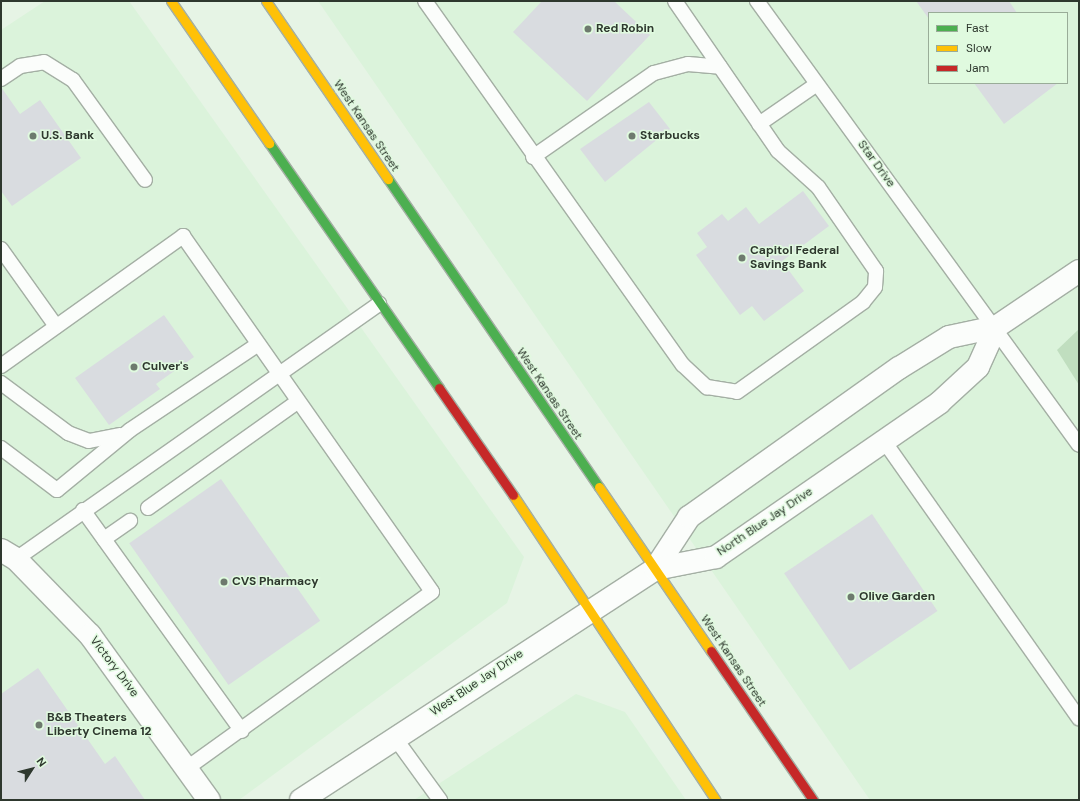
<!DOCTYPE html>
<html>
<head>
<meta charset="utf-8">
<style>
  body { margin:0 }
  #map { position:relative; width:1080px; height:801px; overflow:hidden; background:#e6f4e5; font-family:"DM Sans",sans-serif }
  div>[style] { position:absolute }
  .built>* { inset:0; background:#dbf3db }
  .green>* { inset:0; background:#c0debf }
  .building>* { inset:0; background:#d9dce0; transform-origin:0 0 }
  .roads { filter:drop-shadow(1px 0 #a4afa4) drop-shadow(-1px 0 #a4afa4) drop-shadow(0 1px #a4afa4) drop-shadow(0 -1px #a4afa4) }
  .lane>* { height:14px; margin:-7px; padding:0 7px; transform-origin:7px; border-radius:7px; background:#fbfdfb }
  .street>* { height:22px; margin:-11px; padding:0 11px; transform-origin:11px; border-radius:11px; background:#fbfdfb }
  .fast>* { height:9px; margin:-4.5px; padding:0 4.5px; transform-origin:4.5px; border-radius:4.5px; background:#4caf50 }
  .slow>* { height:9px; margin:-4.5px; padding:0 4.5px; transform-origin:4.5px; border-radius:4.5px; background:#ffc107 }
  .jam>* { height:9px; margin:-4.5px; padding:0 4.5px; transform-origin:4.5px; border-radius:4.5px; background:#c62828 }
  .dots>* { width:11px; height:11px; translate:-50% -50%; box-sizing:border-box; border:2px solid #e0fadf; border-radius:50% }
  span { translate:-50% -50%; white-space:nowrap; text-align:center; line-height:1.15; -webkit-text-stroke:3px #e0fadf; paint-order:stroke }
  .poi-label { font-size:12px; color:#2e382e; font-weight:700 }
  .left { translate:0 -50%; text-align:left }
  .street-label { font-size:12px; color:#2e382e }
  .frame { position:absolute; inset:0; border:2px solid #2e382e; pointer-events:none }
  .legend { position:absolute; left:928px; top:12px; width:140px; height:72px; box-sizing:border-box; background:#e0fadf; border:1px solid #99ac98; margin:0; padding:5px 7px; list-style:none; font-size:12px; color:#2e382e }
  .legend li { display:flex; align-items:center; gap:8px; height:20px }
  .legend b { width:20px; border:1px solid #99ac98 }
  .north { position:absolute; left:12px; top:749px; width:40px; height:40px; -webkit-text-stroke:3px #e0fadf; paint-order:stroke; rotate:54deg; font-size:11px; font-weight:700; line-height:16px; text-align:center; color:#2e382e }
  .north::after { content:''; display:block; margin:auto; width:14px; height:18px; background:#2e382e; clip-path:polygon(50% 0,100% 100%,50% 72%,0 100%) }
</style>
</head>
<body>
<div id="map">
  <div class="built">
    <div style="clip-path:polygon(45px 1px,129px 1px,524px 557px,507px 603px,239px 800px,1px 800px,1px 30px)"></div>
    <div style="clip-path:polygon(evenodd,318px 1px,1079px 1px,1079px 800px,870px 800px,318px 1px,929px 13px,1067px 13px,1067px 83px,929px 83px,929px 13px)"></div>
    <div style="clip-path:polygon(576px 694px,625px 712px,686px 800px,414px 800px)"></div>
  </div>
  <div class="green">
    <div style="clip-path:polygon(1079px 329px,1079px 385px,1057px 350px)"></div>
  </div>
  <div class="building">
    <div style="clip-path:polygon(542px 1px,614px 1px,650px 35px,587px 101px,513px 32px)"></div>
    <div style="clip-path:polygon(916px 1px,1009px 1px,1017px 13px,929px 13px,929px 19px)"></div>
    <div style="clip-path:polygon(974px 83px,1058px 83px,1004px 124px)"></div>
    <div style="clip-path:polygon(1px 87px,20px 114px,40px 100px,81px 158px,12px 206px,1px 191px)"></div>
    <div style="clip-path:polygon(649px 102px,670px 129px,605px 182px,580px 149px)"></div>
    <div style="clip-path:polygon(803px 191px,829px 226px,782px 261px,804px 291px,764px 321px,752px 306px,740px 315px,696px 255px,707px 247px,697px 233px,722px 214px,728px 221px,746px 207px,759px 224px)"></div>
    <div style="clip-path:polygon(164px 315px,194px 357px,156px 384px,160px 389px,109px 425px,75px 378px)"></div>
    <div style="left:221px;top:479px;width:173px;height:112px;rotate:55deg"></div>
    <div style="left:872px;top:514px;width:117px;height:106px;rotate:56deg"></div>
    <div style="clip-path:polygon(38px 668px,105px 764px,115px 756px,145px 800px,1px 800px,1px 694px)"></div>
  </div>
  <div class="roads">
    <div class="lane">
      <div style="left:425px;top:1px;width:446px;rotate:54.7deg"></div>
      <div style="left:683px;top:365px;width:33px;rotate:43deg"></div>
      <div style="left:707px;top:387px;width:30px;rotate:9deg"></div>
      <div style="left:737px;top:392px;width:155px;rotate:-35.5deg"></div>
      <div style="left:863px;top:302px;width:19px;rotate:-51deg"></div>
      <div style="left:875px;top:287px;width:16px;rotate:-86deg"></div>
      <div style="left:876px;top:271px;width:102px;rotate:-124.6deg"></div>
      <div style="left:818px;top:187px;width:54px;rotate:-138deg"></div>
      <div style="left:778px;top:151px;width:182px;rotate:-124.5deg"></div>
      <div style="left:757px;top:1px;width:548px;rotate:54.05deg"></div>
      <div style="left:1px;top:79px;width:23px;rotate:-34deg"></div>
      <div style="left:20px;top:66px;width:24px;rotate:-9deg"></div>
      <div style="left:44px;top:62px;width:34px;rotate:32deg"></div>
      <div style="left:73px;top:80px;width:123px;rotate:54.2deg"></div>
      <div style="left:759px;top:124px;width:70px;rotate:-34.6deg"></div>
      <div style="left:533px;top:157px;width:147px;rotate:-34.8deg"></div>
      <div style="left:654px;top:73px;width:35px;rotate:-15deg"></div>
      <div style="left:688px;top:64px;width:32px;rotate:5deg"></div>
      <div style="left:1px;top:249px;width:95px;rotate:54.5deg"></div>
      <div style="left:1px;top:366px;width:224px;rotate:-35.5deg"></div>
      <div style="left:183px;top:236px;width:434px;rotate:55deg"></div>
      <div style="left:432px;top:592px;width:302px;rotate:144.3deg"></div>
      <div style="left:1px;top:383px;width:84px;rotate:36.7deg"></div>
      <div style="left:68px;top:433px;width:22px;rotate:21deg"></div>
      <div style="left:89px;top:441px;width:31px;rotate:-11deg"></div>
      <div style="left:884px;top:441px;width:339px;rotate:54.9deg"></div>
      <div style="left:1px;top:448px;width:70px;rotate:36.9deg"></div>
      <div style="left:57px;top:490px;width:94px;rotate:-39.4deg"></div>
      <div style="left:130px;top:430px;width:153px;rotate:-33.8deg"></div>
      <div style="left:148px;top:508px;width:183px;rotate:-35.4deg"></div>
      <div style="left:83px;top:510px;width:272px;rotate:54.3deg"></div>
      <div style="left:104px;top:539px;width:32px;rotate:-35deg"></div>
      <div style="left:16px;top:559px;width:444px;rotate:-35.1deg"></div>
      <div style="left:395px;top:738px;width:77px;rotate:54deg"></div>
    </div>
    <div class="street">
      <div style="left:1px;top:550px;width:17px;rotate:31deg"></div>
      <div style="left:16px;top:559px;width:106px;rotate:45.8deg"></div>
      <div style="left:90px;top:635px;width:203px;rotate:54.2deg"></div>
      <div style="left:655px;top:569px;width:62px;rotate:-56.8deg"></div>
      <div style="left:689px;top:517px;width:257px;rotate:-35.4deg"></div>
      <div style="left:899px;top:368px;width:59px;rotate:-31.8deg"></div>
      <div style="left:949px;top:337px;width:48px;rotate:-12deg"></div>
      <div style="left:996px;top:327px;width:100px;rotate:-34deg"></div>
      <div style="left:301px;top:800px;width:423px;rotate:-33.1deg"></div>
      <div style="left:655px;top:569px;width:62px;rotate:-11.1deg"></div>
      <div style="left:716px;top:557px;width:271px;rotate:-34.6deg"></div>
      <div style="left:939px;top:403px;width:53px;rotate:-42.7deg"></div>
      <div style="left:978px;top:367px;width:44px;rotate:-65.8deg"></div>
    </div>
    <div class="fast">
      <div style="left:269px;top:143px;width:298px;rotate:55.2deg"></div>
      <div style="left:388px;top:179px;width:373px;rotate:55.6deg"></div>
    </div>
    <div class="slow">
      <div style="left:171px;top:1px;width:173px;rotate:55.4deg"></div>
      <div style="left:266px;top:1px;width:216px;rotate:55.6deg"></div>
      <div style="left:599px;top:487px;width:199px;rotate:55.7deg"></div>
      <div style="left:513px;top:495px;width:366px;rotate:56.4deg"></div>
    </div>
    <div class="jam">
      <div style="left:439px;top:388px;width:130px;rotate:55.3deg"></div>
      <div style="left:711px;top:651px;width:181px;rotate:55.6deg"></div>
    </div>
  </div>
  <div class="dots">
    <div style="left:588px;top:29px;background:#6e7a6e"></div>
    <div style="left:33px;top:136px;background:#6e7a6e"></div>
    <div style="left:632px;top:136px;background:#6e7a6e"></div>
    <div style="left:742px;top:258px;background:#6e7a6e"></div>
    <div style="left:134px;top:367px;background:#6e7a6e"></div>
    <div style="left:224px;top:582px;background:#6e7a6e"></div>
    <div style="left:851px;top:597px;background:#6e7a6e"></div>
    <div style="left:39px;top:725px;background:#6e7a6e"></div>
  </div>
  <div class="poi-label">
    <span class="left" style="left:596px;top:29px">Red Robin</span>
    <span class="left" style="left:41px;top:136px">U.S. Bank</span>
    <span class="left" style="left:640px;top:136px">Starbucks</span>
    <span class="left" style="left:750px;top:258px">Capitol Federal<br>Savings Bank</span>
    <span class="left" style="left:142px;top:367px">Culver's</span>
    <span class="left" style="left:232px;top:582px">CVS Pharmacy</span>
    <span class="left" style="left:859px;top:597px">Olive Garden</span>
    <span class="left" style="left:47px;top:725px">B&amp;B Theaters<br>Liberty Cinema 12</span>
  </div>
  <div class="street-label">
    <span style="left:366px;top:126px;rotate:56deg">West Kansas Street</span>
    <span style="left:876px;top:164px;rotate:54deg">Star Drive</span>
    <span style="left:549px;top:394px;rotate:56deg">West Kansas Street</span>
    <span style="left:765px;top:522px;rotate:-34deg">North Blue Jay Drive</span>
    <span style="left:733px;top:661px;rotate:56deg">West Kansas Street</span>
    <span style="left:114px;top:667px;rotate:53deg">Victory Drive</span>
    <span style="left:477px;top:683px;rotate:-34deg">West Blue Jay Drive</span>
  </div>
  <div class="frame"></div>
  <ul class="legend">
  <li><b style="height:5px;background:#4caf50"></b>Fast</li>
  <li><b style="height:5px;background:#ffc107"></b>Slow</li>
  <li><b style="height:5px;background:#c62828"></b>Jam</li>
  </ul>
  <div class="north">N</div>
</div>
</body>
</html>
